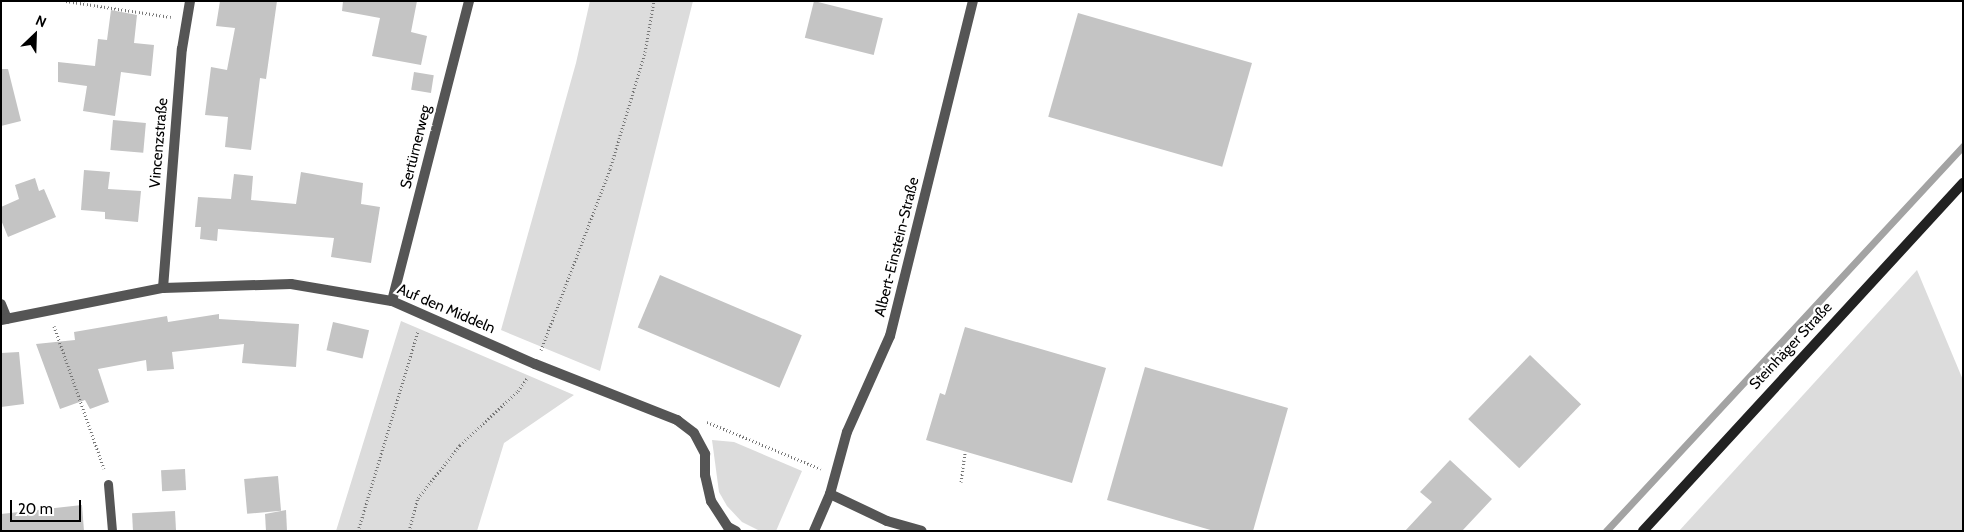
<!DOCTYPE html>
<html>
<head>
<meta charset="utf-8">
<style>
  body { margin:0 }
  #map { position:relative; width:1964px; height:532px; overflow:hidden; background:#fff; font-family:Cabin,sans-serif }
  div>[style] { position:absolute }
  .green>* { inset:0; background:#dcdcdc }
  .stream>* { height:7px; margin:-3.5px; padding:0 3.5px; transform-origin:3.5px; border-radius:3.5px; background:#a3a3a3 }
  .building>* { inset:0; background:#c4c4c4; transform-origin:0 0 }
  .path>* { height:3px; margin-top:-1.5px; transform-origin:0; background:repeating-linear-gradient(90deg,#777 0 1px,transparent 0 3.5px) }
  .lane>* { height:9px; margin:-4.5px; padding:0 4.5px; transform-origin:4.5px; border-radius:4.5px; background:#555 }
  .street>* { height:10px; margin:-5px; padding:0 5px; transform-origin:5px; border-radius:5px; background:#555 }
  .secondary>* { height:10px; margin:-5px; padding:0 5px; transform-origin:5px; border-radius:5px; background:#222 }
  span { translate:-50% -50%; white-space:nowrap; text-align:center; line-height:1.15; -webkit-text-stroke:4.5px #fff; paint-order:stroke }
  .street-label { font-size:15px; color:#000 }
  .frame { position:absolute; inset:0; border:2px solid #000; pointer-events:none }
  .north { position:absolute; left:10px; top:10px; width:50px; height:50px; -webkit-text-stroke:4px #fff; paint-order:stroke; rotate:24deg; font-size:14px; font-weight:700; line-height:20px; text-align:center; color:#000 }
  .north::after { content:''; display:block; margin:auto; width:18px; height:22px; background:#000; clip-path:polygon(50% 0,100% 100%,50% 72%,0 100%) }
  .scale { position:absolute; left:10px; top:500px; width:71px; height:22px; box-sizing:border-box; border:2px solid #000; border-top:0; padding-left:6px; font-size:15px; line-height:18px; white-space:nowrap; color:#000; -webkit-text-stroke:4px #fff; paint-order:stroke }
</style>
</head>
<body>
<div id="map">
  <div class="green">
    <div style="clip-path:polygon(590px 1px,693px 1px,600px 371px,501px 330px,576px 63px)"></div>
    <div style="clip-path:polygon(1917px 270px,1963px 380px,1963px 531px,1679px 531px)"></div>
    <div style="clip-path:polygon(401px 321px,574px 395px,504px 443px,477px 531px,336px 531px)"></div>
    <div style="clip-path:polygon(712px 440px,734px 442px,802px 471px,776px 531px,760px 531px,742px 522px,727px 506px,719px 492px)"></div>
  </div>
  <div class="stream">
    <div style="left:1606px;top:531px;width:525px;rotate:-47.16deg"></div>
  </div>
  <div class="building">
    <div style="clip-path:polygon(220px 1px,277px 1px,266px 79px,260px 78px,251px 150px,225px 147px,228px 117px,205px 115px,211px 67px,227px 70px,235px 28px,216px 26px)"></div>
    <div style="clip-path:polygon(343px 1px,417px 1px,411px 32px,427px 36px,421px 65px,372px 56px,380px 18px,342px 11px)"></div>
    <div style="left:814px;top:1px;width:71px;height:38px;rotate:14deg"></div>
    <div style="clip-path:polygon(111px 10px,137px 15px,134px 43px,154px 45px,151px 76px,121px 72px,115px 116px,83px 111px,87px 86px,58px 82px,58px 62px,95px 66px,98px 39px,107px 40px)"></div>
    <div style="left:1078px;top:13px;width:181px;height:108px;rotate:16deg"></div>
    <div style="clip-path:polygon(1px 69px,8px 69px,21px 121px,1px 126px)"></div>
    <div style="left:414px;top:72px;width:20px;height:18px;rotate:9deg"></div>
    <div style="left:113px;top:120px;width:33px;height:30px;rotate:5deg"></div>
    <div style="clip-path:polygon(84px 170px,110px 172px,108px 189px,141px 191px,138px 222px,105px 219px,105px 212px,81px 210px)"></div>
    <div style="clip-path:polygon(301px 172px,363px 183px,361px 204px,380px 207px,371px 263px,331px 257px,334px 238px,218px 229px,217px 241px,200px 239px,201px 227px,195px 227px,198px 197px,231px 199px,234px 174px,253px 176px,251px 200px,296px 204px)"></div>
    <div style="clip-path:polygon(35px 178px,39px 191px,44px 189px,56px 217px,8px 237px,1px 220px,1px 207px,19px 199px,15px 185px)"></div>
    <div style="left:660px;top:275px;width:154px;height:57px;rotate:23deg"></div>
    <div style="clip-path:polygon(219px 314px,219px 319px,299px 324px,296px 367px,242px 363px,244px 344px,172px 352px,174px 369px,147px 371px,146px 360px,98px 369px,109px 402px,90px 409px,85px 400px,60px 409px,36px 344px,75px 340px,74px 332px,167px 316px,168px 322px)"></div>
    <div style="left:333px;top:322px;width:37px;height:29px;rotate:13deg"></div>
    <div style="clip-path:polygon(965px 327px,1106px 368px,1072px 483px,926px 440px,940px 393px,945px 395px)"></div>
    <div style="clip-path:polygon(19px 352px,24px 404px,1px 407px,1px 353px)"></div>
    <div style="left:1530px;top:355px;width:71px;height:89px;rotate:44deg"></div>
    <div style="clip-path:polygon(1145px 367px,1288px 408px,1253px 531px,1214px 531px,1107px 500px)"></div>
    <div style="clip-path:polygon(1450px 460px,1492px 499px,1462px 531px,1405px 531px,1432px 502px,1420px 492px)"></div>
    <div style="left:185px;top:469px;width:21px;height:24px;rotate:87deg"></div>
    <div style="left:278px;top:476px;width:35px;height:34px;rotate:85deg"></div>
    <div style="clip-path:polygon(82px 505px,84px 531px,1px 531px,1px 514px)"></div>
    <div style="clip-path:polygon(286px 510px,287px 531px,266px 531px,265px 514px)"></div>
    <div style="left:175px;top:511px;width:20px;height:43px;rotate:87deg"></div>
  </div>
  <div class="path">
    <div style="left:66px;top:1px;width:106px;rotate:8.7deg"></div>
    <div style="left:54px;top:326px;width:151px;rotate:70.7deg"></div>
    <div style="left:541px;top:350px;width:194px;rotate:-69.1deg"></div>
    <div style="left:610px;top:169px;width:122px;rotate:-73.3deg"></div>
    <div style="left:645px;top:52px;width:52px;rotate:-80deg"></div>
    <div style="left:707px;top:422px;width:123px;rotate:22.4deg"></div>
    <div style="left:961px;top:482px;width:30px;rotate:-82deg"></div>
    <div style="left:358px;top:531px;width:209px;rotate:-73.3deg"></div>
    <div style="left:409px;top:531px;width:34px;rotate:-75deg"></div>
    <div style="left:418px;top:498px;width:68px;rotate:-51.6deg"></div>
    <div style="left:460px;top:445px;width:79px;rotate:-43deg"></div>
    <div style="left:518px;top:391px;width:16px;rotate:-55deg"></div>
  </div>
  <div class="lane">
    <div style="left:108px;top:484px;width:47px;rotate:85.1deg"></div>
  </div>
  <div class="street">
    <div style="left:163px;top:288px;width:240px;rotate:-85.5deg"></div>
    <div style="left:182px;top:49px;width:49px;rotate:-80.5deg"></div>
    <div style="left:392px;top:301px;width:310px;rotate:-75.6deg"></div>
    <div style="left:1px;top:304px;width:16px;rotate:68deg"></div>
    <div style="left:1px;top:320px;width:165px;rotate:-11.2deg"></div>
    <div style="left:163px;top:288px;width:128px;rotate:-1.8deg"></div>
    <div style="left:291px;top:284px;width:102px;rotate:9.6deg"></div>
    <div style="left:392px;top:301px;width:156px;rotate:23.8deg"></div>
    <div style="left:535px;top:364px;width:153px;rotate:21.5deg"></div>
    <div style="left:677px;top:420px;width:21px;rotate:37deg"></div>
    <div style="left:694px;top:433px;width:24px;rotate:62deg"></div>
    <div style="left:705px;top:454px;width:21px;rotate:90deg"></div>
    <div style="left:705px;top:475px;width:27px;rotate:77deg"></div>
    <div style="left:711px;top:501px;width:31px;rotate:57deg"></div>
    <div style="left:728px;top:527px;width:9px;rotate:27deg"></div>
    <div style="left:830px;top:494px;width:63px;rotate:25.3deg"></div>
    <div style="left:887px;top:521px;width:36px;rotate:16deg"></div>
    <div style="left:814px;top:531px;width:40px;rotate:-66.6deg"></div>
    <div style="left:830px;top:494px;width:64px;rotate:-74.7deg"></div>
    <div style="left:847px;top:432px;width:105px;rotate:-65.9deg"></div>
    <div style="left:890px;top:336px;width:345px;rotate:-76.1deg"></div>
  </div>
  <div class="secondary">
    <div style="left:1643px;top:531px;width:473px;rotate:-47.4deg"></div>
  </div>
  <div class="street-label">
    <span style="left:159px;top:143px;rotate:-85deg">Vincenzstraße</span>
    <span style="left:416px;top:147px;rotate:-76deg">Sertürnerweg</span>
    <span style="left:897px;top:247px;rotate:-76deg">Albert-Einstein-Straße</span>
    <span style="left:446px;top:309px;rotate:23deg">Auf den Middeln</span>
    <span style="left:1791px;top:346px;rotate:-47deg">Steinhäger Straße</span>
  </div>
  <div class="frame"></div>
  <div class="north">N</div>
  <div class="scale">20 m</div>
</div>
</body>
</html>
